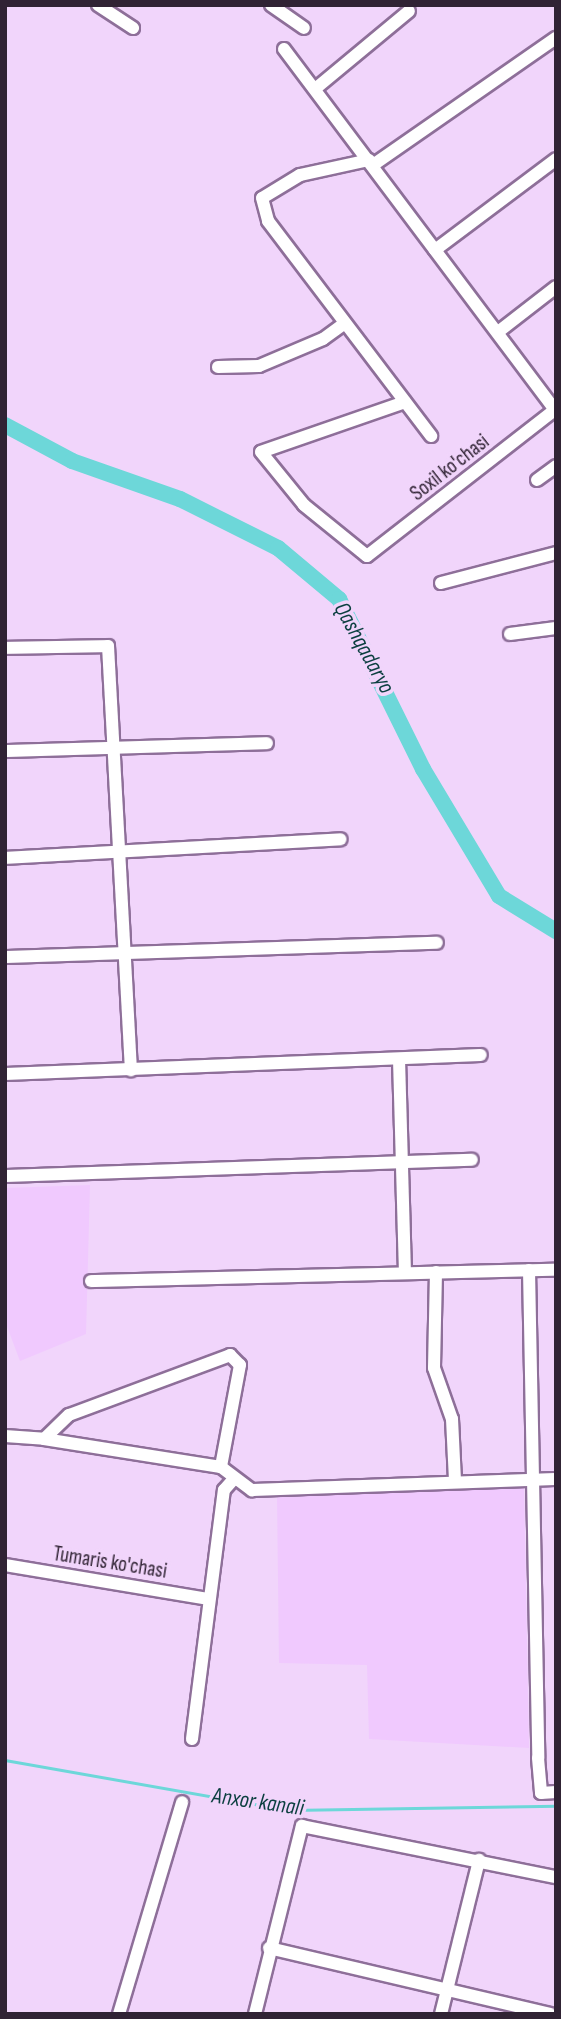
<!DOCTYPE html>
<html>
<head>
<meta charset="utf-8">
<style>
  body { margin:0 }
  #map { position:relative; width:561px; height:2019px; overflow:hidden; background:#f1d5fb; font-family:"Sofia Sans Condensed",sans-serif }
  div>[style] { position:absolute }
  .built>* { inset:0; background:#f0c9fe }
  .stream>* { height:2.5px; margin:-1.25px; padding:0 1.25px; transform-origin:1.25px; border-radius:1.25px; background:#6dd7d9 }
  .river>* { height:16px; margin:-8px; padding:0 8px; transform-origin:8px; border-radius:8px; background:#6dd7d9 }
  .roads { filter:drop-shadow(2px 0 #8e6f99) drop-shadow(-2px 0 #8e6f99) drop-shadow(0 2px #8e6f99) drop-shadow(0 -2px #8e6f99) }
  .minor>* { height:12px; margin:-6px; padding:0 6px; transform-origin:6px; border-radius:6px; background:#fff }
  span { translate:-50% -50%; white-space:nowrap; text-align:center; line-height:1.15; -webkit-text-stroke:7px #f1d5fb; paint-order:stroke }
  .street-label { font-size:21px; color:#302334 }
  .water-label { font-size:23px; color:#0c3f40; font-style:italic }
  .frame { position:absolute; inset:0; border:7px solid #302334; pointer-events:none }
</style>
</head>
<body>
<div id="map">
  <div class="built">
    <div style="clip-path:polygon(90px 1185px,86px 1334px,20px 1361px,5px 1321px,5px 1188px)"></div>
    <div style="clip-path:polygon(524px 1487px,529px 1748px,369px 1739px,367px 1665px,279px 1663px,277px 1496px)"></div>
  </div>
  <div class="stream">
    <div style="left:5px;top:1760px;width:289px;rotate:10deg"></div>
    <div style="left:290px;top:1810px;width:266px;rotate:-0.9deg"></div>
  </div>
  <div class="river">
    <div style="left:5px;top:425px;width:76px;rotate:28.2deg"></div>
    <div style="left:72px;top:461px;width:114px;rotate:19.4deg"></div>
    <div style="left:180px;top:499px;width:110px;rotate:26.6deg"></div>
    <div style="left:278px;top:548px;width:80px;rotate:39.9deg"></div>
    <div style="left:339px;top:599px;width:190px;rotate:63.7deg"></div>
    <div style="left:423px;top:769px;width:148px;rotate:59.1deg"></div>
    <div style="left:499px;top:896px;width:67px;rotate:31.6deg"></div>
  </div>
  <div class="roads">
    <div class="minor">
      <div style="left:98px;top:5px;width:42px;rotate:33.3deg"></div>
      <div style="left:271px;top:5px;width:40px;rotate:34.9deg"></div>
      <div style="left:284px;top:49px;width:451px;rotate:53.1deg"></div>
      <div style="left:315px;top:89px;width:122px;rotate:-39.7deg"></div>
      <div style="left:369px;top:160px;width:71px;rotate:167.7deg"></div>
      <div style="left:300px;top:175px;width:44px;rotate:148.8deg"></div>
      <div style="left:262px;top:198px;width:24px;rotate:75deg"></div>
      <div style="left:268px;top:221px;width:270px;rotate:52.8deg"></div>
      <div style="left:373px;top:165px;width:223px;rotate:-34.8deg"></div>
      <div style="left:435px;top:250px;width:151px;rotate:-36.9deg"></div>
      <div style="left:498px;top:332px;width:73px;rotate:-37.8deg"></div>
      <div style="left:218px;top:367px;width:41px;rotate:-1.4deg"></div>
      <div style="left:259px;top:366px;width:69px;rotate:-22.9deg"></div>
      <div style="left:323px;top:339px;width:27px;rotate:-36deg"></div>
      <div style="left:405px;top:402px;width:152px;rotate:160.9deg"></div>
      <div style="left:261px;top:452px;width:68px;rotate:50.9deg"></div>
      <div style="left:304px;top:505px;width:81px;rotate:39deg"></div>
      <div style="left:367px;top:556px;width:239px;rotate:-37.9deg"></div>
      <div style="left:537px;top:480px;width:24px;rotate:-36deg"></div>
      <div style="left:441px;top:583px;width:119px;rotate:-14.6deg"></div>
      <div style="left:510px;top:634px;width:46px;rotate:-7.4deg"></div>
      <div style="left:5px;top:648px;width:103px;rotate:-1.1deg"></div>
      <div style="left:108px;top:646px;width:425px;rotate:86.9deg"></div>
      <div style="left:5px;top:751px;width:262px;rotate:-1.7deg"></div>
      <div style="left:5px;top:858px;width:336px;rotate:-3.2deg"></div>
      <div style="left:5px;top:957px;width:432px;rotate:-1.9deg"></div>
      <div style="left:399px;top:1059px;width:213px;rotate:88.4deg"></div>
      <div style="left:5px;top:1074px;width:476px;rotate:-2.3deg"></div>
      <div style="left:5px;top:1176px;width:467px;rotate:-2deg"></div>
      <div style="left:529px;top:1270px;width:488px;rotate:88.9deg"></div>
      <div style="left:538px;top:1758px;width:35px;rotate:85deg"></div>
      <div style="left:541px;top:1793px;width:15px;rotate:-4deg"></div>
      <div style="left:436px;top:1272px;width:96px;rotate:91.2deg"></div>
      <div style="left:434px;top:1368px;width:54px;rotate:70.6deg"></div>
      <div style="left:452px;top:1419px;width:62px;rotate:87.2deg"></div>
      <div style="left:91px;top:1281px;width:465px;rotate:-1.4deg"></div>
      <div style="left:5px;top:1436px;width:39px;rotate:4deg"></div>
      <div style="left:44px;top:1439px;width:35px;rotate:-44deg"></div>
      <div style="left:69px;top:1415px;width:172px;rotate:-20.4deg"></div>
      <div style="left:230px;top:1355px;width:14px;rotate:45deg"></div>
      <div style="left:240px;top:1365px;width:104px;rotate:100.6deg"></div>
      <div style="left:44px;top:1439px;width:179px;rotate:9deg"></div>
      <div style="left:221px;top:1467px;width:39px;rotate:37deg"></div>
      <div style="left:252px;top:1490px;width:304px;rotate:-2.1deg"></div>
      <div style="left:5px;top:1565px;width:207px;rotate:9.5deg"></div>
      <div style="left:192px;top:1739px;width:251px;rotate:-82.7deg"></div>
      <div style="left:224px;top:1490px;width:15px;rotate:-48deg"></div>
      <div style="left:269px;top:1948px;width:289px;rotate:13.2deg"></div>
      <div style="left:119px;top:2014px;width:221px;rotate:-73.4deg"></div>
      <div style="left:255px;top:2014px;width:194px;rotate:-76deg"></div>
      <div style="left:302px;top:1826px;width:259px;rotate:11.4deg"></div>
      <div style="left:441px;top:2014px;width:159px;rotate:-76.1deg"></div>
    </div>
  </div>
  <div class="street-label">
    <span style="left:450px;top:468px;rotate:-38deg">Soxil ko'chasi</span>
    <span style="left:110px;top:1563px;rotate:9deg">Tumaris ko'chasi</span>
  </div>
  <div class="water-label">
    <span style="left:364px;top:648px;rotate:61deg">Qashqadaryo</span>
    <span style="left:258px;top:1802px;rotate:8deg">Anxor kanali</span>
  </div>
  <div class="frame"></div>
</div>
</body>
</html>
